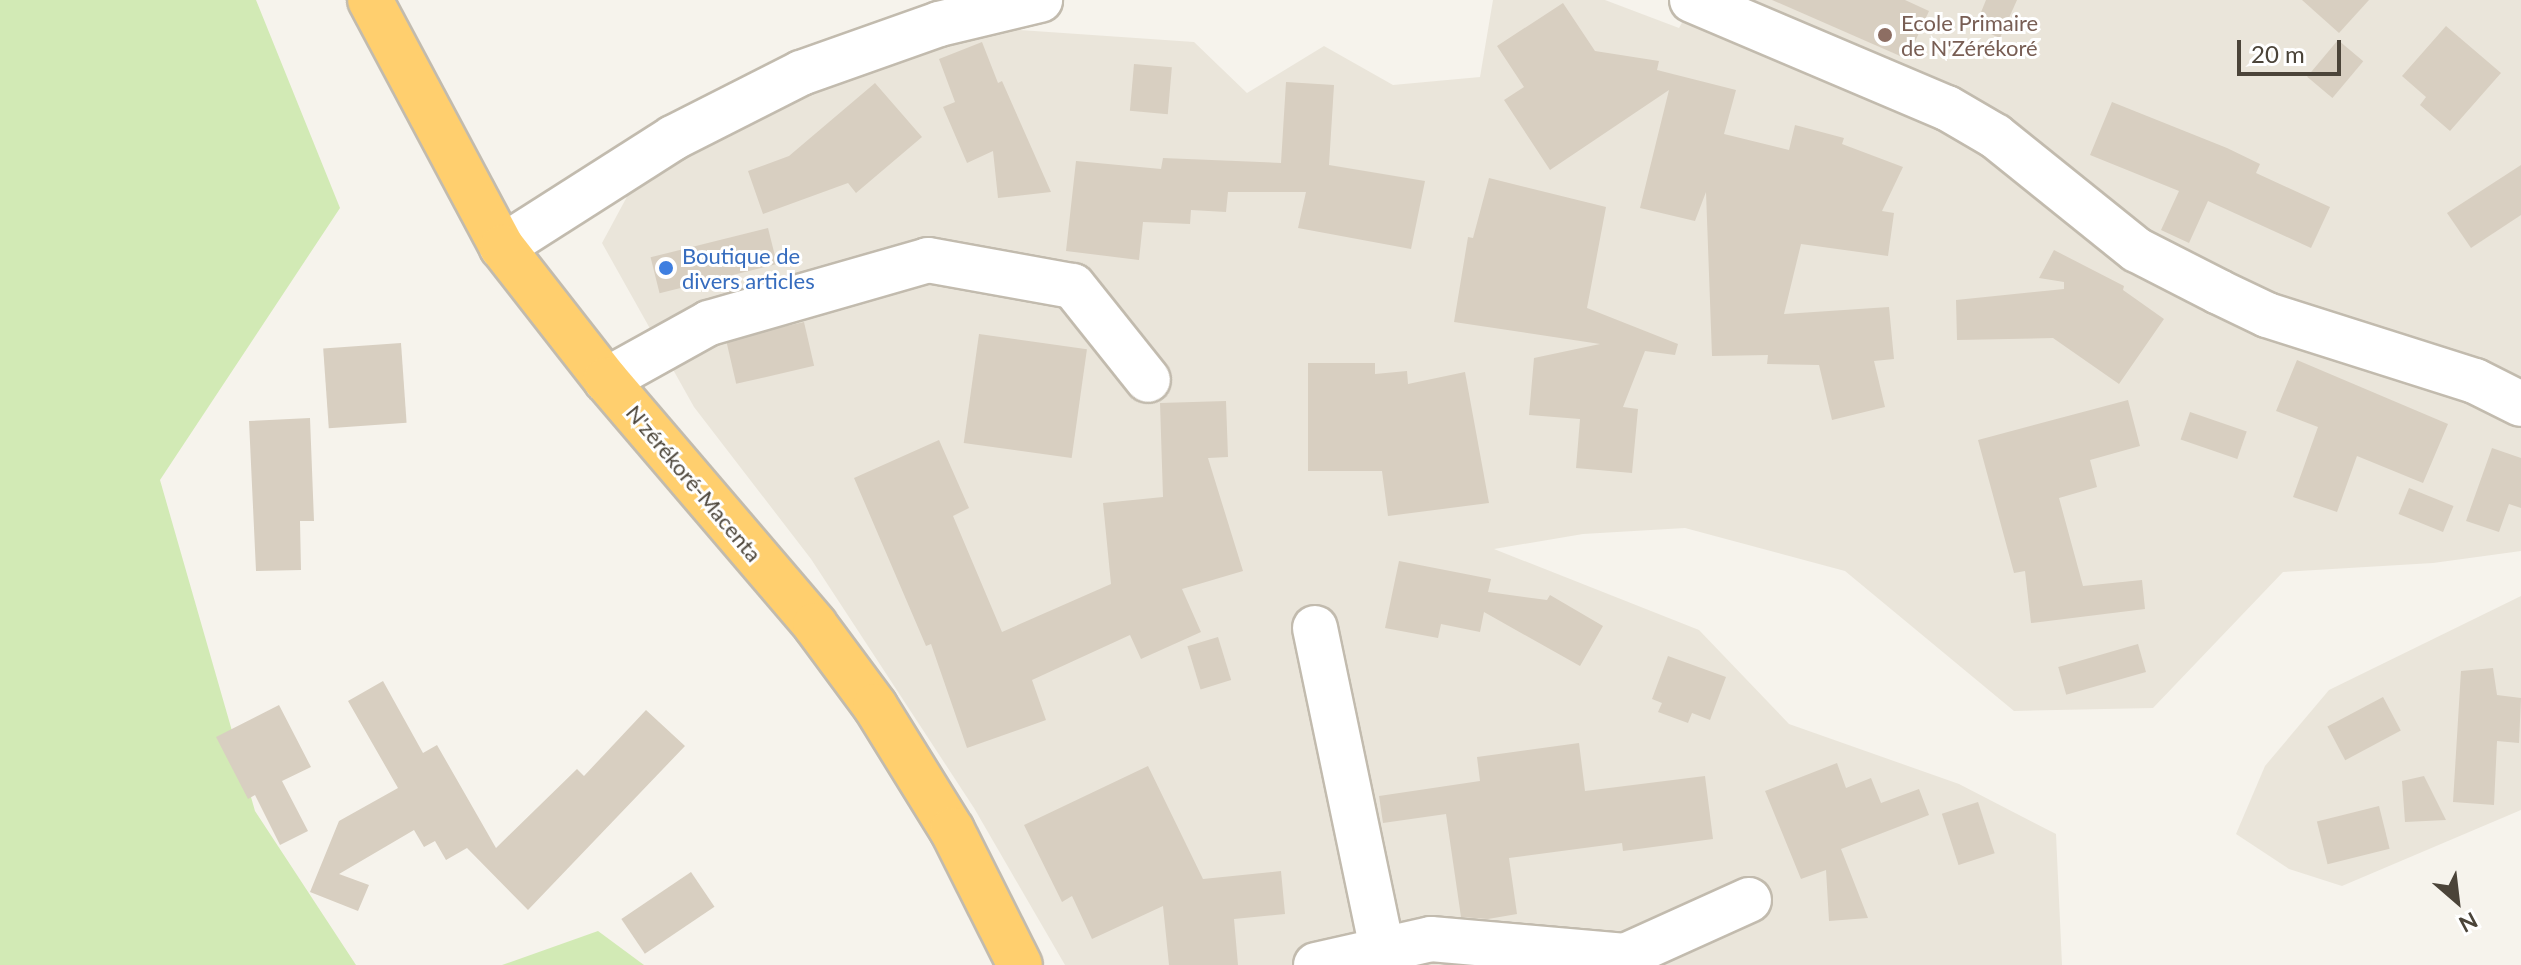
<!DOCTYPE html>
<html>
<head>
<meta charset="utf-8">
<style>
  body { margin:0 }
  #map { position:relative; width:2521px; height:965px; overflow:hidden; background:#f6f3ec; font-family:Lato,sans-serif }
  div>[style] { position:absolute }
  .residential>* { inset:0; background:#eae5da }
  .green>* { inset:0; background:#d2eab5 }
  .building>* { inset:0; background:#d8cfc1; transform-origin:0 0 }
  .roads { filter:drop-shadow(2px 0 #c2bbae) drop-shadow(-2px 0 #c2bbae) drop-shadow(0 2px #c2bbae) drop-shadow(0 -2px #c2bbae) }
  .minor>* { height:44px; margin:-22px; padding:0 22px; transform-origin:22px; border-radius:22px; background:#fff }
  .highway>* { height:44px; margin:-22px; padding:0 22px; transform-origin:22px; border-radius:22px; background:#ffcf6e }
  .dots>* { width:22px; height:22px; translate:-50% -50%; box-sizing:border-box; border:4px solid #fff; border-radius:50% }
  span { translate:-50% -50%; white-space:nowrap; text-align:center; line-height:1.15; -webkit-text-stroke:6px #fff; paint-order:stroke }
  .education-label { font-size:22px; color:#785e54 }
  .left { translate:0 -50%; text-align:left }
  .shop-label { font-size:22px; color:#366cbe }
  .street-label { font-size:22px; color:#4b4439 }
  .north { position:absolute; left:2417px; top:861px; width:80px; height:80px; -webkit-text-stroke:6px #fff; paint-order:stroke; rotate:152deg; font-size:22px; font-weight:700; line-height:32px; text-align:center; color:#4b4439 }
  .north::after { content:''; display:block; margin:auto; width:28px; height:36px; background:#4b4439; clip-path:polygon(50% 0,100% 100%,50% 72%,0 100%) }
  .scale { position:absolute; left:2237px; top:40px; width:104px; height:36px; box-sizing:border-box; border:4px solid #4b4439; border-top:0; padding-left:10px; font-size:24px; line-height:28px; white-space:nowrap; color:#4b4439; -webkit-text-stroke:6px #fff; paint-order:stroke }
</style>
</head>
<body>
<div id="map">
  <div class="residential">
    <div style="clip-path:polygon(1493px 0,1605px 0,1679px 28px,1695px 0,2521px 0,2521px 551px,2433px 563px,2283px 572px,2153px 708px,2014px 711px,1845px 571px,1685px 528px,1583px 534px,1494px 549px,1699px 630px,1789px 724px,1959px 784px,2056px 834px,2062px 965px,1065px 965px,974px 808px,811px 559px,694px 407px,602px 243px,629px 193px,769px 107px,914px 48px,1005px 29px,1194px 42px,1247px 93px,1324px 46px,1393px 85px,1480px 77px)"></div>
    <div style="clip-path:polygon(2521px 596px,2521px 810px,2342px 886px,2289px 869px,2236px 834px,2265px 766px,2329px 690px)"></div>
  </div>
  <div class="green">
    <div style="clip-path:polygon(0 0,256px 0,340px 208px,160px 480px,255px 811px,356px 965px,0 965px)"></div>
    <div style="clip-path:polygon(598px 931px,644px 965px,502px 965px)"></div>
  </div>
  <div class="building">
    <div style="clip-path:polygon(1772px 0,1905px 0,1929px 11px,1907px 59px)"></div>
    <div style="clip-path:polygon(1986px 0,2017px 0,2000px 38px,1975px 27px)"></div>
    <div style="clip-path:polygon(2302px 0,2369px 0,2339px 33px)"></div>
    <div style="clip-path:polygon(1563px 3px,1595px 51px,1659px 61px,1657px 70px,1736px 90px,1724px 134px,1789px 150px,1795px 125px,1844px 138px,1842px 144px,1903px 167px,1882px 211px,1894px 213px,1888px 256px,1801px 244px,1784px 314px,1889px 307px,1894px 359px,1874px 361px,1885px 407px,1832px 420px,1819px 365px,1767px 364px,1768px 355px,1712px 356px,1706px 192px,1695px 221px,1640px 208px,1669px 90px,1550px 170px,1504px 100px,1524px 87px,1497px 46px)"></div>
    <div style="clip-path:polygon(2446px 26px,2501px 73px,2450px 131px,2420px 105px,2426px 97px,2402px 76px)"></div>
    <div style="left:2338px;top:40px;width:33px;height:48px;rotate:40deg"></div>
    <div style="clip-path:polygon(982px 42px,998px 83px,1002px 81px,1051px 192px,998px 198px,993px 151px,967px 163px,943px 107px,955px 102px,939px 59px)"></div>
    <div style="left:1134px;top:64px;width:38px;height:47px;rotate:5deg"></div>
    <div style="clip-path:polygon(1286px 82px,1334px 85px,1329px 165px,1425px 181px,1411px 249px,1298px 228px,1306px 192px,1228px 192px,1226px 212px,1191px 210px,1190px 224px,1143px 222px,1139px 260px,1066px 251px,1076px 161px,1161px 169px,1163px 158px,1281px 163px)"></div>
    <div style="clip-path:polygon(875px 83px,922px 137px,856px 193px,848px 183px,763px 214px,748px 171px,789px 156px)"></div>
    <div style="clip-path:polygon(2112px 102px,2227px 148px,2260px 164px,2256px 173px,2330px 207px,2311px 248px,2208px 201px,2189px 243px,2161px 230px,2179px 191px,2090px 155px)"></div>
    <div style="clip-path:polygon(2521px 165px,2521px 215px,2471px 248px,2447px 213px)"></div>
    <div style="clip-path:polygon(1489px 178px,1606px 207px,1587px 308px,1678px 344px,1675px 355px,1645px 351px,1623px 407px,1638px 409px,1632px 473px,1576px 468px,1580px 419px,1529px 415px,1534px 358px,1600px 344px,1454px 322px,1468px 237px,1473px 238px)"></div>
    <div style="left:768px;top:228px;width:37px;height:121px;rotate:76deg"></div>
    <div style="clip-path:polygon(2054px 250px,2124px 286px,2123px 290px,2164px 319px,2119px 384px,2053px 338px,1957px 340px,1956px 300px,2064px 289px,2064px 282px,2039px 278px)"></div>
    <div style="left:804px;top:322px;width:45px;height:80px;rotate:77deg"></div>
    <div style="left:979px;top:334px;width:109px;height:110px;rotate:8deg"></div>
    <div style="left:401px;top:343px;width:80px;height:78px;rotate:86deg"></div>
    <div style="clip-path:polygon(2297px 360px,2448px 424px,2423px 483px,2357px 456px,2337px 512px,2293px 497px,2318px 427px,2276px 411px)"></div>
    <div style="clip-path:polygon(1308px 363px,1375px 363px,1375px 374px,1407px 371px,1408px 384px,1465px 372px,1489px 503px,1388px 516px,1382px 471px,1308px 471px)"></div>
    <div style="clip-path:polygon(2128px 400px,2140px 446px,2090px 460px,2097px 487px,2059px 498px,2083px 586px,2142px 580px,2145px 609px,2031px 623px,2025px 571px,2014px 573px,1978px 440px)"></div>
    <div style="clip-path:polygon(1226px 401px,1228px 457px,1208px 458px,1243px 571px,1182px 589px,1201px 632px,1141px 659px,1130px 635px,1032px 680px,1046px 720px,967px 748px,931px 644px,926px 646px,854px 478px,939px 440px,969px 508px,953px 516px,1002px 632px,1111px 584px,1103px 503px,1163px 497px,1160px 403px)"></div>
    <div style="left:2190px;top:412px;width:60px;height:29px;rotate:19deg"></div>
    <div style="clip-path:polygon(310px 418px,314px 521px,300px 521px,301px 570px,256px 571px,249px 421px)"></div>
    <div style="clip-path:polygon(2492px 448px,2521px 458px,2521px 508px,2509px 504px,2499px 532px,2466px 521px)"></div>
    <div style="left:2409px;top:488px;width:48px;height:28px;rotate:22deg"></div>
    <div style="clip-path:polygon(1399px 561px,1491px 579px,1488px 592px,1547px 600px,1550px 595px,1603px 626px,1580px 666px,1484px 612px,1480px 632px,1441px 624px,1438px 638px,1385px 628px)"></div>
    <div style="left:1218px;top:637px;width:45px;height:32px;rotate:73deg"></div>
    <div style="left:2138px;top:644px;width:29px;height:83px;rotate:74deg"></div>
    <div style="clip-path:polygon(1668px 656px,1726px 677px,1710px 720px,1692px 713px,1688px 723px,1658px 712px,1662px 703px,1652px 699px)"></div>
    <div style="clip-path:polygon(2493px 668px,2497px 695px,2521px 698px,2519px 743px,2497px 741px,2494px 805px,2453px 802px,2461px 671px)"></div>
    <div style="clip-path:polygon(383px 681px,423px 753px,437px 745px,496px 848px,577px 769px,584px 776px,646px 710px,685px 746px,528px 910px,467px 848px,446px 860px,435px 841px,424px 847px,414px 830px,339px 874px,369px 885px,358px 911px,310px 892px,339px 821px,398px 788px,348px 701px)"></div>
    <div style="left:2383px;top:697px;width:38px;height:63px;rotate:62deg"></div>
    <div style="clip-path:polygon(279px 705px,311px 767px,282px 781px,308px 831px,280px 845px,255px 795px,248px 799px,216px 737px)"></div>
    <div style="clip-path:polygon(1579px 743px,1585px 791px,1705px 776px,1713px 839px,1623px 851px,1622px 843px,1509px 858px,1517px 914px,1488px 919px,1461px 917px,1446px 814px,1383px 823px,1379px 796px,1480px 781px,1477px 757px)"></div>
    <div style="clip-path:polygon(1837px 763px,1846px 788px,1871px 778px,1881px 803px,1919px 789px,1929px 815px,1841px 849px,1868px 918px,1829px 921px,1826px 870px,1801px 879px,1765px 791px)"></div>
    <div style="clip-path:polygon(1148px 766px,1203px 879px,1281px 871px,1285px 914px,1234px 919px,1238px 965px,1169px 965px,1163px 906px,1092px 939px,1072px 896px,1062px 902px,1024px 825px)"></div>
    <div style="clip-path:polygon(2424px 776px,2446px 820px,2405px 822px,2402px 781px)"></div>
    <div style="left:1978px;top:802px;width:54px;height:38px;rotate:72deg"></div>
    <div style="left:2379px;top:806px;width:44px;height:64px;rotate:76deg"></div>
    <div style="left:691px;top:872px;width:42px;height:84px;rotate:56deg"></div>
  </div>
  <div class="roads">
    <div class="minor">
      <div style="left:1692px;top:0;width:277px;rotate:23deg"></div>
      <div style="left:1947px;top:108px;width:56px;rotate:30.3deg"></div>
      <div style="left:1995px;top:136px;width:182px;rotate:38.8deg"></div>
      <div style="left:2137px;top:250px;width:92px;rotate:27.1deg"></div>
      <div style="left:2219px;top:292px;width:53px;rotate:25.6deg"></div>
      <div style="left:2267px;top:315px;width:218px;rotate:17.6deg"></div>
      <div style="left:2475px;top:381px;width:51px;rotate:26.6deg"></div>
      <div style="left:502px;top:247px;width:203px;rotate:-32.5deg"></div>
      <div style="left:673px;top:138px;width:144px;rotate:-26.9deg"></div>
      <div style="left:801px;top:73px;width:146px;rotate:-19.5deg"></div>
      <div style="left:939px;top:24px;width:104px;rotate:-13.4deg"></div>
      <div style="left:606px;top:380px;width:118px;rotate:-29deg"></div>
      <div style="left:709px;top:323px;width:228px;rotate:-16deg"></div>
      <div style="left:928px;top:260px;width:147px;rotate:10.2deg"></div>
      <div style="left:1073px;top:286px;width:120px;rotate:51.4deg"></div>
      <div style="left:1315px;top:628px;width:329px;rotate:78.2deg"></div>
      <div style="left:1316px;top:965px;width:118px;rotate:-12.7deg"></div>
      <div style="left:1431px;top:939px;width:195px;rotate:5deg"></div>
      <div style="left:1625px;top:956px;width:136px;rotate:-24.3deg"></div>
    </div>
    <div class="highway">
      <div style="left:370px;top:0;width:280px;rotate:61.9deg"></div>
      <div style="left:502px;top:247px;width:169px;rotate:52deg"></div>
      <div style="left:606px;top:380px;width:322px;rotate:49.5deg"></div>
      <div style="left:815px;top:625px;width:101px;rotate:53.5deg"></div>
      <div style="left:875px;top:706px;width:146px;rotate:58.2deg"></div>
      <div style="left:952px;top:830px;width:151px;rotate:63.3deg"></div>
    </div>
  </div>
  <div class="dots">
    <div style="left:1885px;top:35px;background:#8d6e63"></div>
    <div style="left:666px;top:268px;background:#3f7fe0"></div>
  </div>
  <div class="education-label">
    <span class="left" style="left:1901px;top:35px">Ecole Primaire<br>de N'Zérékoré</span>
  </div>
  <div class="shop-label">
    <span class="left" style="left:682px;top:268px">Boutique de<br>divers articles</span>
  </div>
  <div class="street-label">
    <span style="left:694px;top:483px;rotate:50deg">N'zérékoré-Macenta</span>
  </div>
  <div class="north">N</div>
  <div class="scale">20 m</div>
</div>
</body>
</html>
